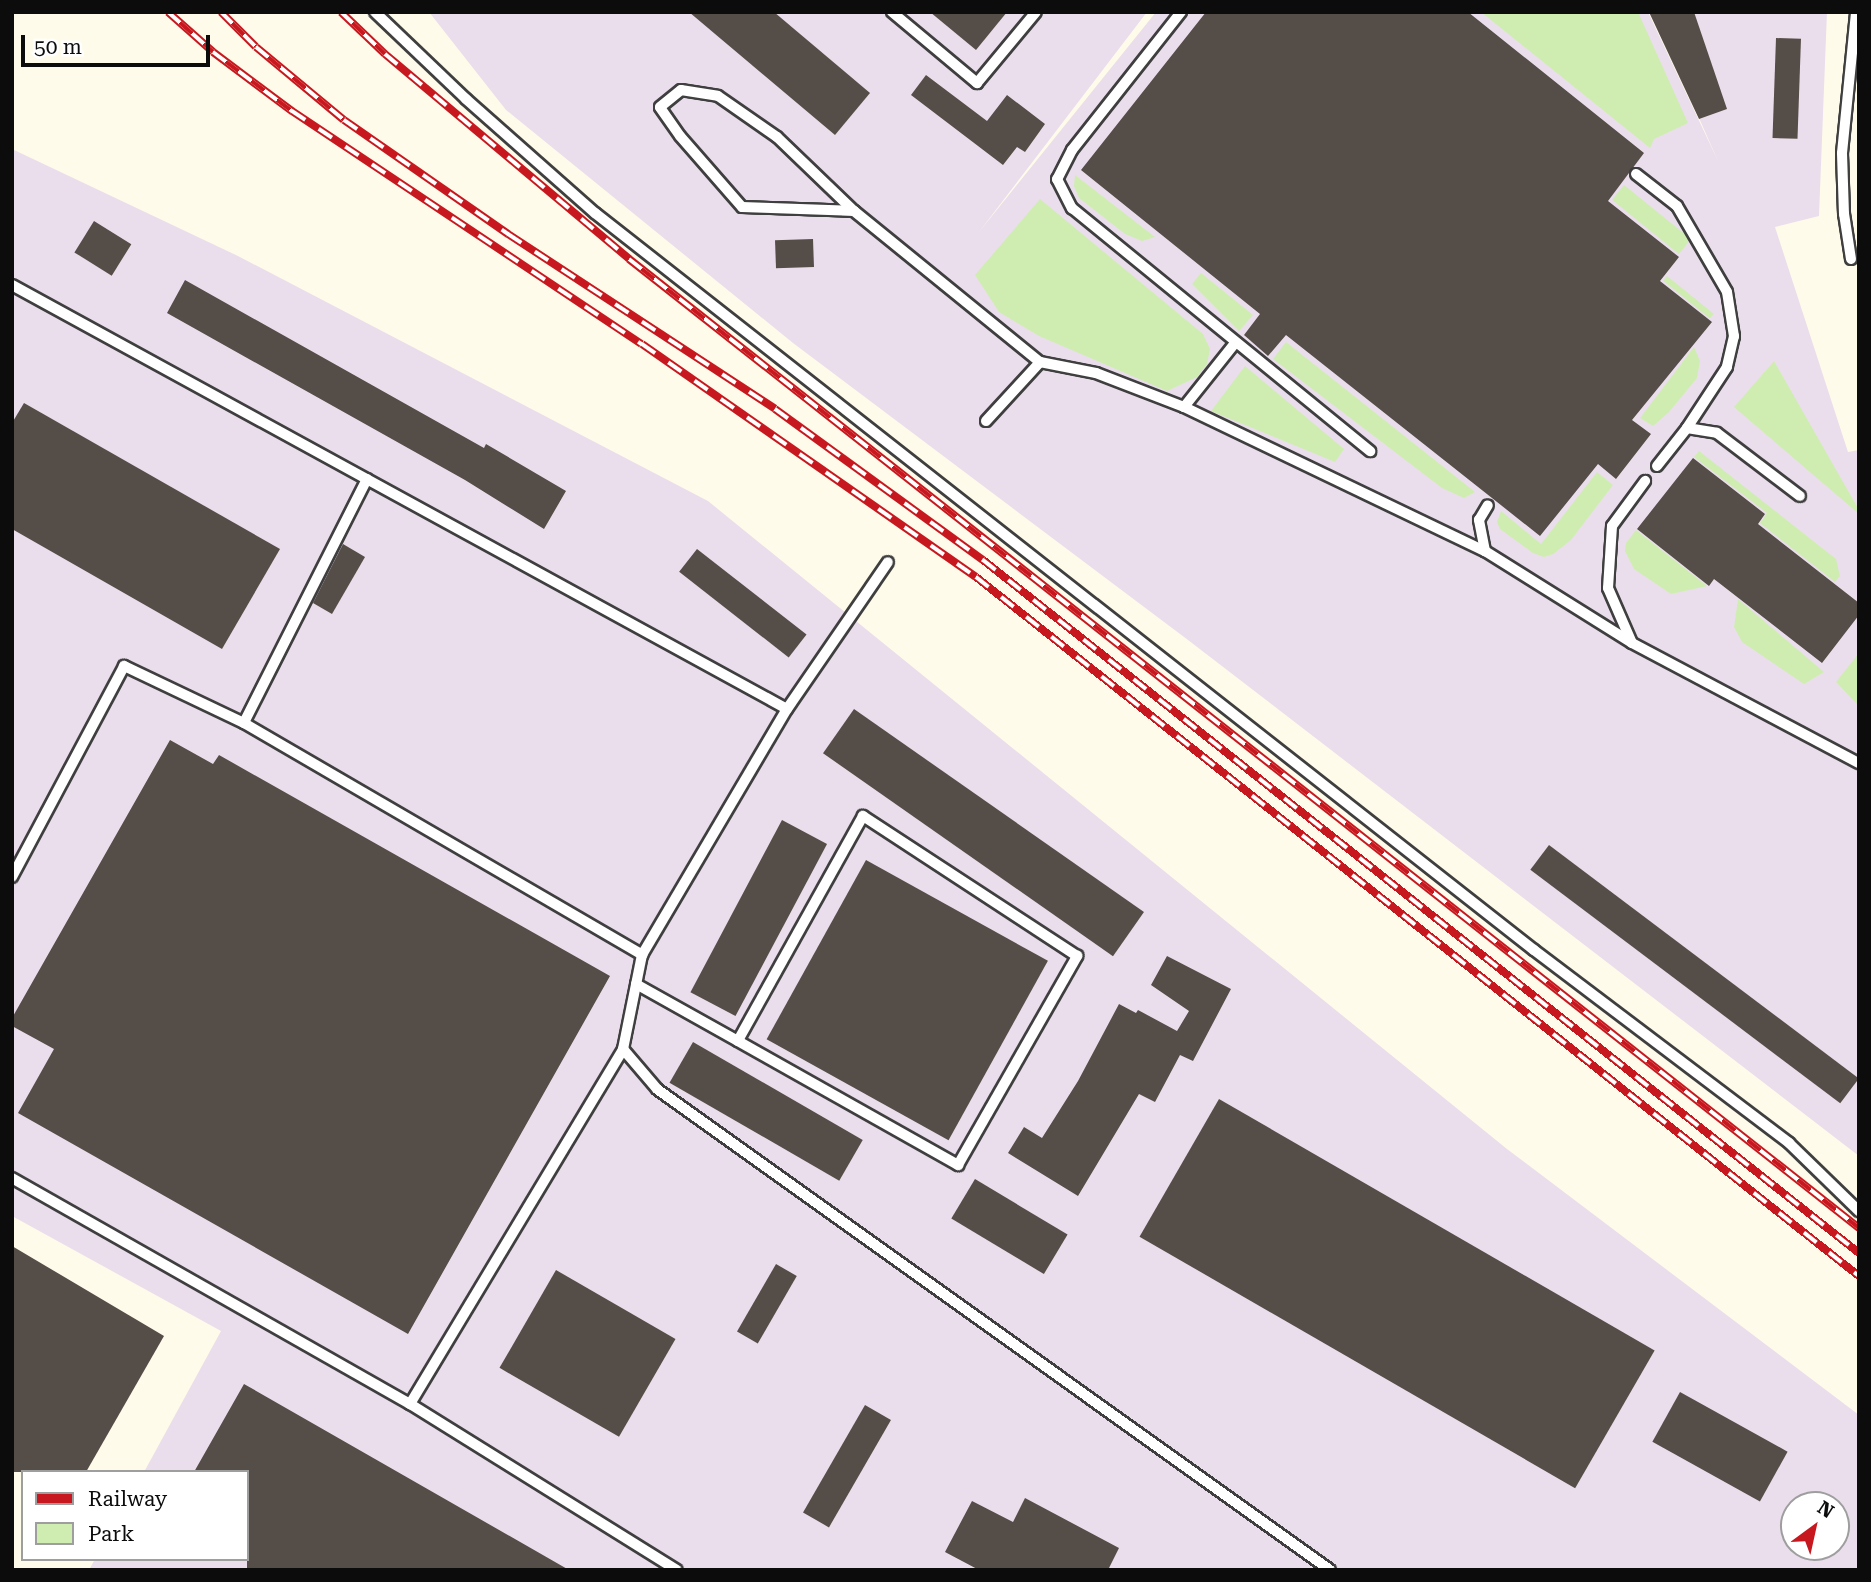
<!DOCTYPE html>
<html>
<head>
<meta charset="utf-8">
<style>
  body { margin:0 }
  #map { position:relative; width:1871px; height:1582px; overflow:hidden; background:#fffbea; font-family:"Roboto Serif",serif }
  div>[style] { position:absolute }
  .industrial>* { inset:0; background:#eadeec }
  .green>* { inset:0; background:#cfedb1; transform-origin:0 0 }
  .building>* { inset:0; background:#554d47; transform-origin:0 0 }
  .roads { filter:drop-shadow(2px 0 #3f3f3f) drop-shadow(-2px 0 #3f3f3f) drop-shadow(0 2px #3f3f3f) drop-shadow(0 -2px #3f3f3f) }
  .service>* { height:10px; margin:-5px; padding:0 5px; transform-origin:5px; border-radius:5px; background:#fff }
  .rail>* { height:8px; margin-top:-4px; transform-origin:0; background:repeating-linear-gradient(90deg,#fff 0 16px,#c7181f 0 32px); box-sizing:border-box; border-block:2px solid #c7181f }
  span { translate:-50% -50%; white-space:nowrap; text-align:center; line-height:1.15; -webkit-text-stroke:7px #fff; paint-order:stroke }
  .frame { position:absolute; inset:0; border:14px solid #0c0c0c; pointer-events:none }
  .legend { position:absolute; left:21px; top:1470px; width:228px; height:91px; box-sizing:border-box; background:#fff; border:2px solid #9e9e9e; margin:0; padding:9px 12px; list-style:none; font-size:21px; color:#0c0c0c }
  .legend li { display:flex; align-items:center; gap:14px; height:35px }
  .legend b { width:35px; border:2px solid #9e9e9e }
  .north { position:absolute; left:1780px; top:1491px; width:70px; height:70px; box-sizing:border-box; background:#fff; border:2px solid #9e9e9e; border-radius:50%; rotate:33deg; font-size:19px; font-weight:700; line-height:28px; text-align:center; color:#0c0c0c }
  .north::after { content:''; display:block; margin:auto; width:24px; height:32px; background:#c7181f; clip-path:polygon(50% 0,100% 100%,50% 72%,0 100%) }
  .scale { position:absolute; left:21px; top:35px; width:189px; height:32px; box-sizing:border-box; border:4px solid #0c0c0c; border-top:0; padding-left:9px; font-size:21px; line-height:24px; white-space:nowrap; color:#0c0c0c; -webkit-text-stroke:5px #fff; paint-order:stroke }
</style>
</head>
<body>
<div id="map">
  <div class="industrial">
    <div style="clip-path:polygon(429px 12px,1147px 12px,979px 232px,1156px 12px,1648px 12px,1718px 161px,1652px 12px,1827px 12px,1819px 216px,1775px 227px,1848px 452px,1859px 450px,1859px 1156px,1188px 640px,793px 343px,506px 110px)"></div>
    <div style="clip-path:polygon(evenodd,12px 149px,238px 256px,708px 501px,1507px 1149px,1859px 1415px,1859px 1570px,89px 1570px,95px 1559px,247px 1559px,247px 1472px,144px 1472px,221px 1331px,12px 1216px,12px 149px,1794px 1505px,1836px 1505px,1836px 1547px,1794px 1547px,1794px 1505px)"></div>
  </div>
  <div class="green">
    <div style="clip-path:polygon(1481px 12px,1638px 12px,1688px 123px,1654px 139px,1650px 148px)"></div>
    <div style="clip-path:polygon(1075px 175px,1155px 237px,1142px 241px,1125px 234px,1079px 198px,1074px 186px)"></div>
    <div style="left:1624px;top:185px;width:86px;height:19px;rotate:39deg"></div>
    <div style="clip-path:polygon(1040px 199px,1203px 334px,1210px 349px,1207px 364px,1197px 377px,1167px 391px,1039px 336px,999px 312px,975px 275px)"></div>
    <div style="clip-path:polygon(1201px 273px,1253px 315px,1239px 331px,1192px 284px)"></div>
    <div style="left:1667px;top:276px;width:60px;height:6px;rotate:39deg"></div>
    <div style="clip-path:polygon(1286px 342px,1475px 492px,1464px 498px,1442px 488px,1273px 359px)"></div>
    <div style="clip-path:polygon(1694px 347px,1700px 361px,1697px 378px,1669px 412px,1653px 426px,1640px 418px)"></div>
    <div style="clip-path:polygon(1774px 361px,1859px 510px,1859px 514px,1734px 407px)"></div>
    <div style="clip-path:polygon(1245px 366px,1344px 449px,1335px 462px,1211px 411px)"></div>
    <div style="clip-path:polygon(1699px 451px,1836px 559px,1840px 576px,1835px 582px,1760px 523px,1767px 513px,1694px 457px)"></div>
    <div style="clip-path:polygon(1597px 472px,1613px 485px,1571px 540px,1553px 554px,1544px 557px,1533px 553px,1500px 529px,1497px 522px,1501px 511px,1541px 544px)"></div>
    <div style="clip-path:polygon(1636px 530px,1707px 586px,1671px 594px,1634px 569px,1625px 551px,1626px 543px)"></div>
    <div style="clip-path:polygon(1738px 599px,1824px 672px,1804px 684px,1742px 642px,1734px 627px)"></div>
    <div style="clip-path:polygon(1859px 653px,1859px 706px,1836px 682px)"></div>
  </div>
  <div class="building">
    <div style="clip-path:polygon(689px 12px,774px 12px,870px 93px,835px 135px)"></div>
    <div style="clip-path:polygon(930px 12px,1007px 12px,976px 50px)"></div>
    <div style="clip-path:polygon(1206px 12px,1468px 12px,1644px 153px,1608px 201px,1679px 257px,1660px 281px,1712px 322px,1632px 420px,1651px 434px,1616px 479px,1598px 464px,1540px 536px,1286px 335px,1268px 356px,1244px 335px,1260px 314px,1081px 170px)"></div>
    <div style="clip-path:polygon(1649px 12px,1694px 12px,1727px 109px,1699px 119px)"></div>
    <div style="left:1776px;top:38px;width:25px;height:100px;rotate:2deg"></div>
    <div style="clip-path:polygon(926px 75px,987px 121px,1007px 95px,1045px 124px,1025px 152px,1017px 147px,1003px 165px,911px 95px)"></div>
    <div style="left:94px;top:221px;width:44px;height:37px;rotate:32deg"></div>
    <div style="left:813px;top:239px;width:28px;height:38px;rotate:88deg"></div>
    <div style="clip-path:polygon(185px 280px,484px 448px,486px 444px,566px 491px,544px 529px,465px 480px,167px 313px)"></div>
    <div style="clip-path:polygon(24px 403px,280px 549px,222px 649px,12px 529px,12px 423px)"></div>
    <div style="clip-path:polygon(1693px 458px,1765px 514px,1758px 524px,1859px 603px,1859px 615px,1822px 663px,1714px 579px,1709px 586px,1637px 529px)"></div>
    <div style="clip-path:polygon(343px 544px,365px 557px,332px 614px,313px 603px)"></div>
    <div style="left:697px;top:549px;width:139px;height:29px;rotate:38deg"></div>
    <div style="left:854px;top:709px;width:354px;height:54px;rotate:35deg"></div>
    <div style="clip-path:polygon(170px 740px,213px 764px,219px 755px,610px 976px,408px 1334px,18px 1113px,54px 1049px,12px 1026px,12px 1018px)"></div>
    <div style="left:782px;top:820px;width:51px;height:195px;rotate:28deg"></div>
    <div style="left:1549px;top:845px;width:388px;height:31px;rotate:37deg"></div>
    <div style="left:866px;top:860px;width:208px;height:205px;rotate:29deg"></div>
    <div style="clip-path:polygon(1167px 956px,1231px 989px,1193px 1061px,1180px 1055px,1155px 1102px,1139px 1094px,1078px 1196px,1008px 1153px,1024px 1127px,1042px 1138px,1078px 1081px,1119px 1004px,1136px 1013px,1138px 1010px,1177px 1031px,1189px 1011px,1151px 985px)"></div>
    <div style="left:693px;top:1042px;width:196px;height:47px;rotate:30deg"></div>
    <div style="left:1219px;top:1099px;width:503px;height:159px;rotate:30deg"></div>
    <div style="left:975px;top:1179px;width:108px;height:46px;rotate:31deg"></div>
    <div style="clip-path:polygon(12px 1246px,164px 1336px,86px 1472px,12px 1472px)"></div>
    <div style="left:776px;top:1264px;width:24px;height:78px;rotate:30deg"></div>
    <div style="left:556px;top:1270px;width:138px;height:113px;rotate:30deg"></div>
    <div style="clip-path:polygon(244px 1384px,569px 1570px,247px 1570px,247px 1472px,194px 1472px)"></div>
    <div style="left:1680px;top:1392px;width:123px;height:57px;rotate:29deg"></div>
    <div style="left:865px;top:1405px;width:30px;height:124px;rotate:30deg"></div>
    <div style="clip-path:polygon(1025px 1498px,1119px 1548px,1108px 1570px,979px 1570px,945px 1552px,972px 1501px,1013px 1522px)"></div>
  </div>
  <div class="roads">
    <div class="service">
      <div style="left:375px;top:12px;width:126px;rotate:43.7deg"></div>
      <div style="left:466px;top:99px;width:172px;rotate:41.5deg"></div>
      <div style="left:595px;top:213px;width:1194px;rotate:38.13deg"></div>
      <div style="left:1534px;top:950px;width:320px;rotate:37.1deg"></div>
      <div style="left:1789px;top:1143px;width:98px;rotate:44.2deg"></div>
      <div style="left:892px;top:12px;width:111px;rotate:39.9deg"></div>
      <div style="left:977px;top:83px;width:92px;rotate:-50.3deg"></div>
      <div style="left:1181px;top:12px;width:176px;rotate:128.3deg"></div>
      <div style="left:1072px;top:150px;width:33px;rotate:117deg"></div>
      <div style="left:1057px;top:179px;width:33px;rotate:63deg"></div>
      <div style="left:1072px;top:208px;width:385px;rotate:39.2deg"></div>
      <div style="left:1636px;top:174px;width:52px;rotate:38deg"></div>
      <div style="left:1677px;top:206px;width:99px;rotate:59.8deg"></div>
      <div style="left:1727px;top:292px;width:45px;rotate:81deg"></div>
      <div style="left:1734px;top:336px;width:32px;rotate:103deg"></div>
      <div style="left:1727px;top:367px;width:73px;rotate:123.3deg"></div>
      <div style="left:854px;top:211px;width:112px;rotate:-178deg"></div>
      <div style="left:742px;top:207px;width:94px;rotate:-131.1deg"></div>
      <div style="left:680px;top:136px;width:35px;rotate:-125deg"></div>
      <div style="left:660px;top:107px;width:27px;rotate:-39deg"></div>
      <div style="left:681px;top:90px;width:37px;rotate:9deg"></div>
      <div style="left:718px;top:96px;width:72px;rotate:34.8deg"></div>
      <div style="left:777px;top:137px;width:107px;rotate:43.9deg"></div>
      <div style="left:854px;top:211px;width:240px;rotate:39.1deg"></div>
      <div style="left:1851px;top:259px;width:46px;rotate:-98.8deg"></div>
      <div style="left:1844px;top:214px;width:61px;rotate:-91.9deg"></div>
      <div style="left:1842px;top:153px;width:142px;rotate:-84.3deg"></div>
      <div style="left:12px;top:285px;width:883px;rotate:28.68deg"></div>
      <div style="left:1184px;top:407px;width:82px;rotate:-51.4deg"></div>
      <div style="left:986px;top:421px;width:80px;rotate:-47.5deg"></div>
      <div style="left:1040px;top:362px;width:57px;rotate:11.1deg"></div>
      <div style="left:1096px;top:373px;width:94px;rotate:21.1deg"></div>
      <div style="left:1184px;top:407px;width:334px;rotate:25.6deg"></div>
      <div style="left:1485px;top:551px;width:173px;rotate:32deg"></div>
      <div style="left:1632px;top:643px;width:257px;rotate:27.9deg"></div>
      <div style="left:1657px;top:466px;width:48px;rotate:-51.7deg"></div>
      <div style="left:1687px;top:428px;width:30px;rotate:9deg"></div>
      <div style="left:1717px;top:433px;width:104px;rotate:37.2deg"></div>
      <div style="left:367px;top:479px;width:273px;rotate:116.8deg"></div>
      <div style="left:244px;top:723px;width:461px;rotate:30.2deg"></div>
      <div style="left:1485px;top:551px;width:32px;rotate:-101deg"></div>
      <div style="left:1479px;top:520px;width:17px;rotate:-59deg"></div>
      <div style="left:1632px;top:643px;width:60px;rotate:-113.6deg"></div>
      <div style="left:1608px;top:588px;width:62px;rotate:-86.3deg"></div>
      <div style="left:1612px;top:526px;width:56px;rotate:-53.7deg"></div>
      <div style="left:12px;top:877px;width:239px;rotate:-62deg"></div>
      <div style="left:124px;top:666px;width:133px;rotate:25.4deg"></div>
      <div style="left:636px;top:984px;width:117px;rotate:29.2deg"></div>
      <div style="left:738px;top:1041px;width:253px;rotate:29.4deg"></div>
      <div style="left:958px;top:1165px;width:241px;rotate:-60.3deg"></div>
      <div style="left:1077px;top:956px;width:256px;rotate:-146.8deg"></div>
      <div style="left:863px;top:816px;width:257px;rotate:119.1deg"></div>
      <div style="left:623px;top:1049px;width:52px;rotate:49.6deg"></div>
      <div style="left:657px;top:1089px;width:827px;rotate:35.55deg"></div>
      <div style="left:12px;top:1178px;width:458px;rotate:29.6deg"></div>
      <div style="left:410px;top:1404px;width:414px;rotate:-59deg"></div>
      <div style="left:623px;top:1049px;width:96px;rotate:-78.6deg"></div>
      <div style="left:642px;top:955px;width:286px;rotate:-59.5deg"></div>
      <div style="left:787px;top:709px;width:178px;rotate:-55.5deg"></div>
      <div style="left:410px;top:1404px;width:314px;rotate:31.9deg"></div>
    </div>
  </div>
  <div class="rail">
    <div style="left:168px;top:12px;width:60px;rotate:41.6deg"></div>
    <div style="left:213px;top:52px;width:99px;rotate:36.8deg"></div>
    <div style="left:292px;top:111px;width:420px;rotate:33.7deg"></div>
    <div style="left:642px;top:344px;width:407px;rotate:34.9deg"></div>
    <div style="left:976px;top:577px;width:1126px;rotate:38.37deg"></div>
    <div style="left:221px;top:12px;width:49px;rotate:45deg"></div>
    <div style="left:256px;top:47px;width:114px;rotate:39.7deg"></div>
    <div style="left:344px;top:120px;width:200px;rotate:34.8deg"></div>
    <div style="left:508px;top:234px;width:319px;rotate:33.2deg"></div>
    <div style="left:775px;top:409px;width:257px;rotate:36deg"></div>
    <div style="left:983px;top:560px;width:1117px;rotate:38.35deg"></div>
    <div style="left:341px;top:12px;width:61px;rotate:43.7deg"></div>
    <div style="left:385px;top:54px;width:319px;rotate:40deg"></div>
    <div style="left:629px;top:259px;width:1566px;rotate:38.23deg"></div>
  </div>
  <div class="frame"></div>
  <ul class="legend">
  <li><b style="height:9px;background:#c7181f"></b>Railway</li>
  <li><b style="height:19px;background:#cfedb1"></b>Park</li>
  </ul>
  <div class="north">N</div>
  <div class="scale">50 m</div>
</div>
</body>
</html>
